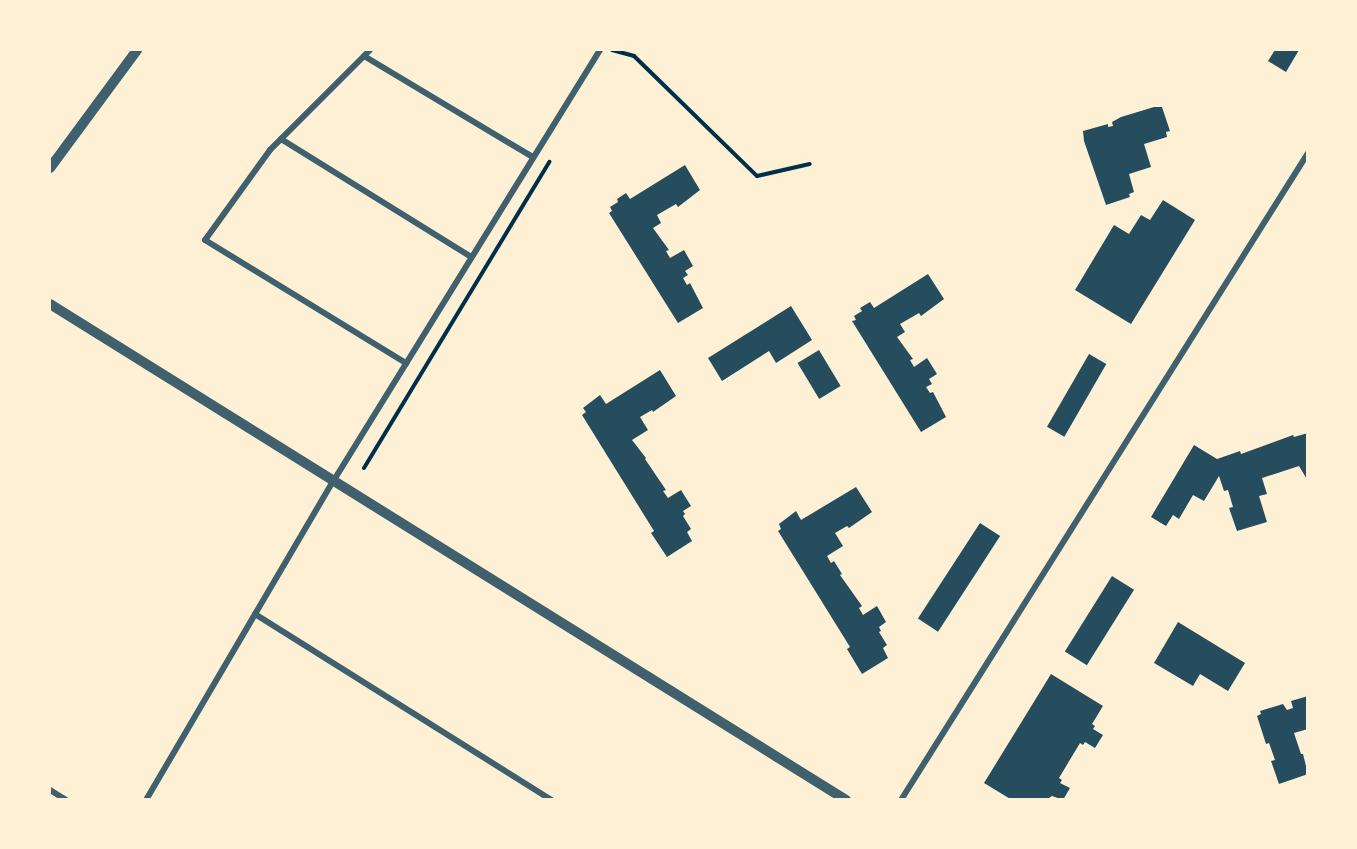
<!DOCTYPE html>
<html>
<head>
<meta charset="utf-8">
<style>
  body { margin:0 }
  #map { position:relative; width:1357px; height:849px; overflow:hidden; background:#fdf0d5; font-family:"DejaVu Sans",sans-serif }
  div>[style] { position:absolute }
  .building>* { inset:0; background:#264d5e; transform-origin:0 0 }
  .path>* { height:4px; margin:-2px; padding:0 2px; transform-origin:2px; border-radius:2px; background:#003049 }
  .minor>* { height:6px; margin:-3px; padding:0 3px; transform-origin:3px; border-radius:3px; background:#3f606c }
  .tertiary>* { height:10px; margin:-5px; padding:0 5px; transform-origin:5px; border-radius:5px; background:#3f606c }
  span { translate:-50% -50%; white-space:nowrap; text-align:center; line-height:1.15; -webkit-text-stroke:5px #fdf0d5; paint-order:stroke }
  .frame { position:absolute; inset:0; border:51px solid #fdf0d5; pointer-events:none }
</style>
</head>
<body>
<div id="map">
  <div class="building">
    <div style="clip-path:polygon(1275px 50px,1299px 50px,1286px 72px,1268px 61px)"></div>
    <div style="clip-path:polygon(1154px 107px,1162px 107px,1170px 131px,1166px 132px,1167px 137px,1144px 144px,1151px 167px,1129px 174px,1134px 192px,1129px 194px,1130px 197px,1106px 205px,1084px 141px,1083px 131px,1108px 124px,1108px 127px,1113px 126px,1112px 122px,1121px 117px)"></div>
    <div style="clip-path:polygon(685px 165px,700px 190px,678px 207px,676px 204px,657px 215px,661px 223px,653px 228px,669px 250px,666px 251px,670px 258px,684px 250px,693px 266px,685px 271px,688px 275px,683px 278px,687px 285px,690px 283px,703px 308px,678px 323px,609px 213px,612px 211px,610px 207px,618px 202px,617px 199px,626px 193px,630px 199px)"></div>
    <div style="clip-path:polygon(1163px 200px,1195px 220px,1131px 324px,1075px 290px,1114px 225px,1129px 234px,1141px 215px,1150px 220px)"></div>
    <div style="clip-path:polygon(928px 274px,944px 299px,921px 316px,919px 313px,900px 324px,905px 332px,897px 337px,913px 359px,910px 360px,914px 367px,927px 358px,937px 374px,929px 379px,932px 384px,926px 387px,930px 393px,933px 392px,946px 417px,921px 432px,852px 321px,856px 320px,854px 316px,862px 311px,860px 308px,870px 302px,874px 308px)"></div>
    <div style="clip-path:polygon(791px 306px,812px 340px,776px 363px,769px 351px,722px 381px,708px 358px)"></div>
    <div style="left:819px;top:350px;width:42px;height:25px;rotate:59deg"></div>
    <div style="left:1089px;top:354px;width:20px;height:84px;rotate:30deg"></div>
    <div style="clip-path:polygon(660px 370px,676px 396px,653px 412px,652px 410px,640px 417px,648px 430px,632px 440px,646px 458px,645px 459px,666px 490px,663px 491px,668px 498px,681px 490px,691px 506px,683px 511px,685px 514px,683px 516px,691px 529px,687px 532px,692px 541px,667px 557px,651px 533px,654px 531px,582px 415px,586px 412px,583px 408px,600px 395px,606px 404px)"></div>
    <div style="clip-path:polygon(1308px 433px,1308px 481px,1299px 466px,1262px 478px,1267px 494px,1259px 496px,1267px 522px,1237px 531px,1229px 508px,1233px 507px,1228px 490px,1224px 491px,1219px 476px,1204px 501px,1193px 495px,1179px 519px,1173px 515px,1166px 526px,1151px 517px,1194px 445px,1217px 459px,1240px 451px,1241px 454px,1293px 435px,1294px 437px)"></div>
    <div style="clip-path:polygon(856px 487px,872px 512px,849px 528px,847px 526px,835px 533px,843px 546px,827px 556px,831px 563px,834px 561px,842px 574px,840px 575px,862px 606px,859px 608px,863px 615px,877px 606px,886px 622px,879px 627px,881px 631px,879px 632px,887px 645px,883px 648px,888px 658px,862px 674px,847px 649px,850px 647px,778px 531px,781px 529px,779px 524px,796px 511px,801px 520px)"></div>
    <div style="left:980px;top:523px;width:24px;height:114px;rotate:33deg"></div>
    <div style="left:1112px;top:576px;width:26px;height:89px;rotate:32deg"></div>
    <div style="clip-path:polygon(1178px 622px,1245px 663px,1228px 691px,1200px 674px,1193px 686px,1154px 663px)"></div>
    <div style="clip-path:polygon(1051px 674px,1103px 706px,1092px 724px,1095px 726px,1093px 729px,1103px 735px,1095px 748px,1085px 742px,1083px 745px,1080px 743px,1059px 778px,1062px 780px,1060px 783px,1070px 788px,1063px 800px,1052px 796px,1046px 800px,1012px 800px,984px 783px)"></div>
    <div style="clip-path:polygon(1308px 696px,1308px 729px,1294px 733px,1301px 754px,1303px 754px,1308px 774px,1279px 784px,1271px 761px,1275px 760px,1269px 743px,1266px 744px,1257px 716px,1261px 714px,1260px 711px,1283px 704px,1287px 710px,1293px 708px,1291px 701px)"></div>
  </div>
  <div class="path">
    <div style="left:612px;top:50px;width:23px;rotate:15deg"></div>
    <div style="left:634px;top:56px;width:172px;rotate:44.3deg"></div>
    <div style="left:757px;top:176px;width:54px;rotate:-12.8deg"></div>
    <div style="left:364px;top:468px;width:358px;rotate:-58.8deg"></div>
  </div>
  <div class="minor">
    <div style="left:370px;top:50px;width:141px;rotate:135deg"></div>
    <div style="left:270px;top:150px;width:111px;rotate:125.8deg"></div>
    <div style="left:205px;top:240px;width:236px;rotate:31.5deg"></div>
    <div style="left:364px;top:56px;width:197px;rotate:30.9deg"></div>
    <div style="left:281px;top:139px;width:224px;rotate:31.8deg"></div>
    <div style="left:255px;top:614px;width:350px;rotate:32.1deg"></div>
    <div style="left:50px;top:790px;width:19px;rotate:32deg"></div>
    <div style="left:146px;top:800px;width:371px;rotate:-59.6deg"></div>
    <div style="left:334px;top:480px;width:506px;rotate:-58.26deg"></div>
    <div style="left:901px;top:800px;width:764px;rotate:-57.83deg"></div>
  </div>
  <div class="tertiary">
    <div style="left:50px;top:168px;width:147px;rotate:-53.6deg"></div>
    <div style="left:50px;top:304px;width:938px;rotate:31.93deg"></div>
  </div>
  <div class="frame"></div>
</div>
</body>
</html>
